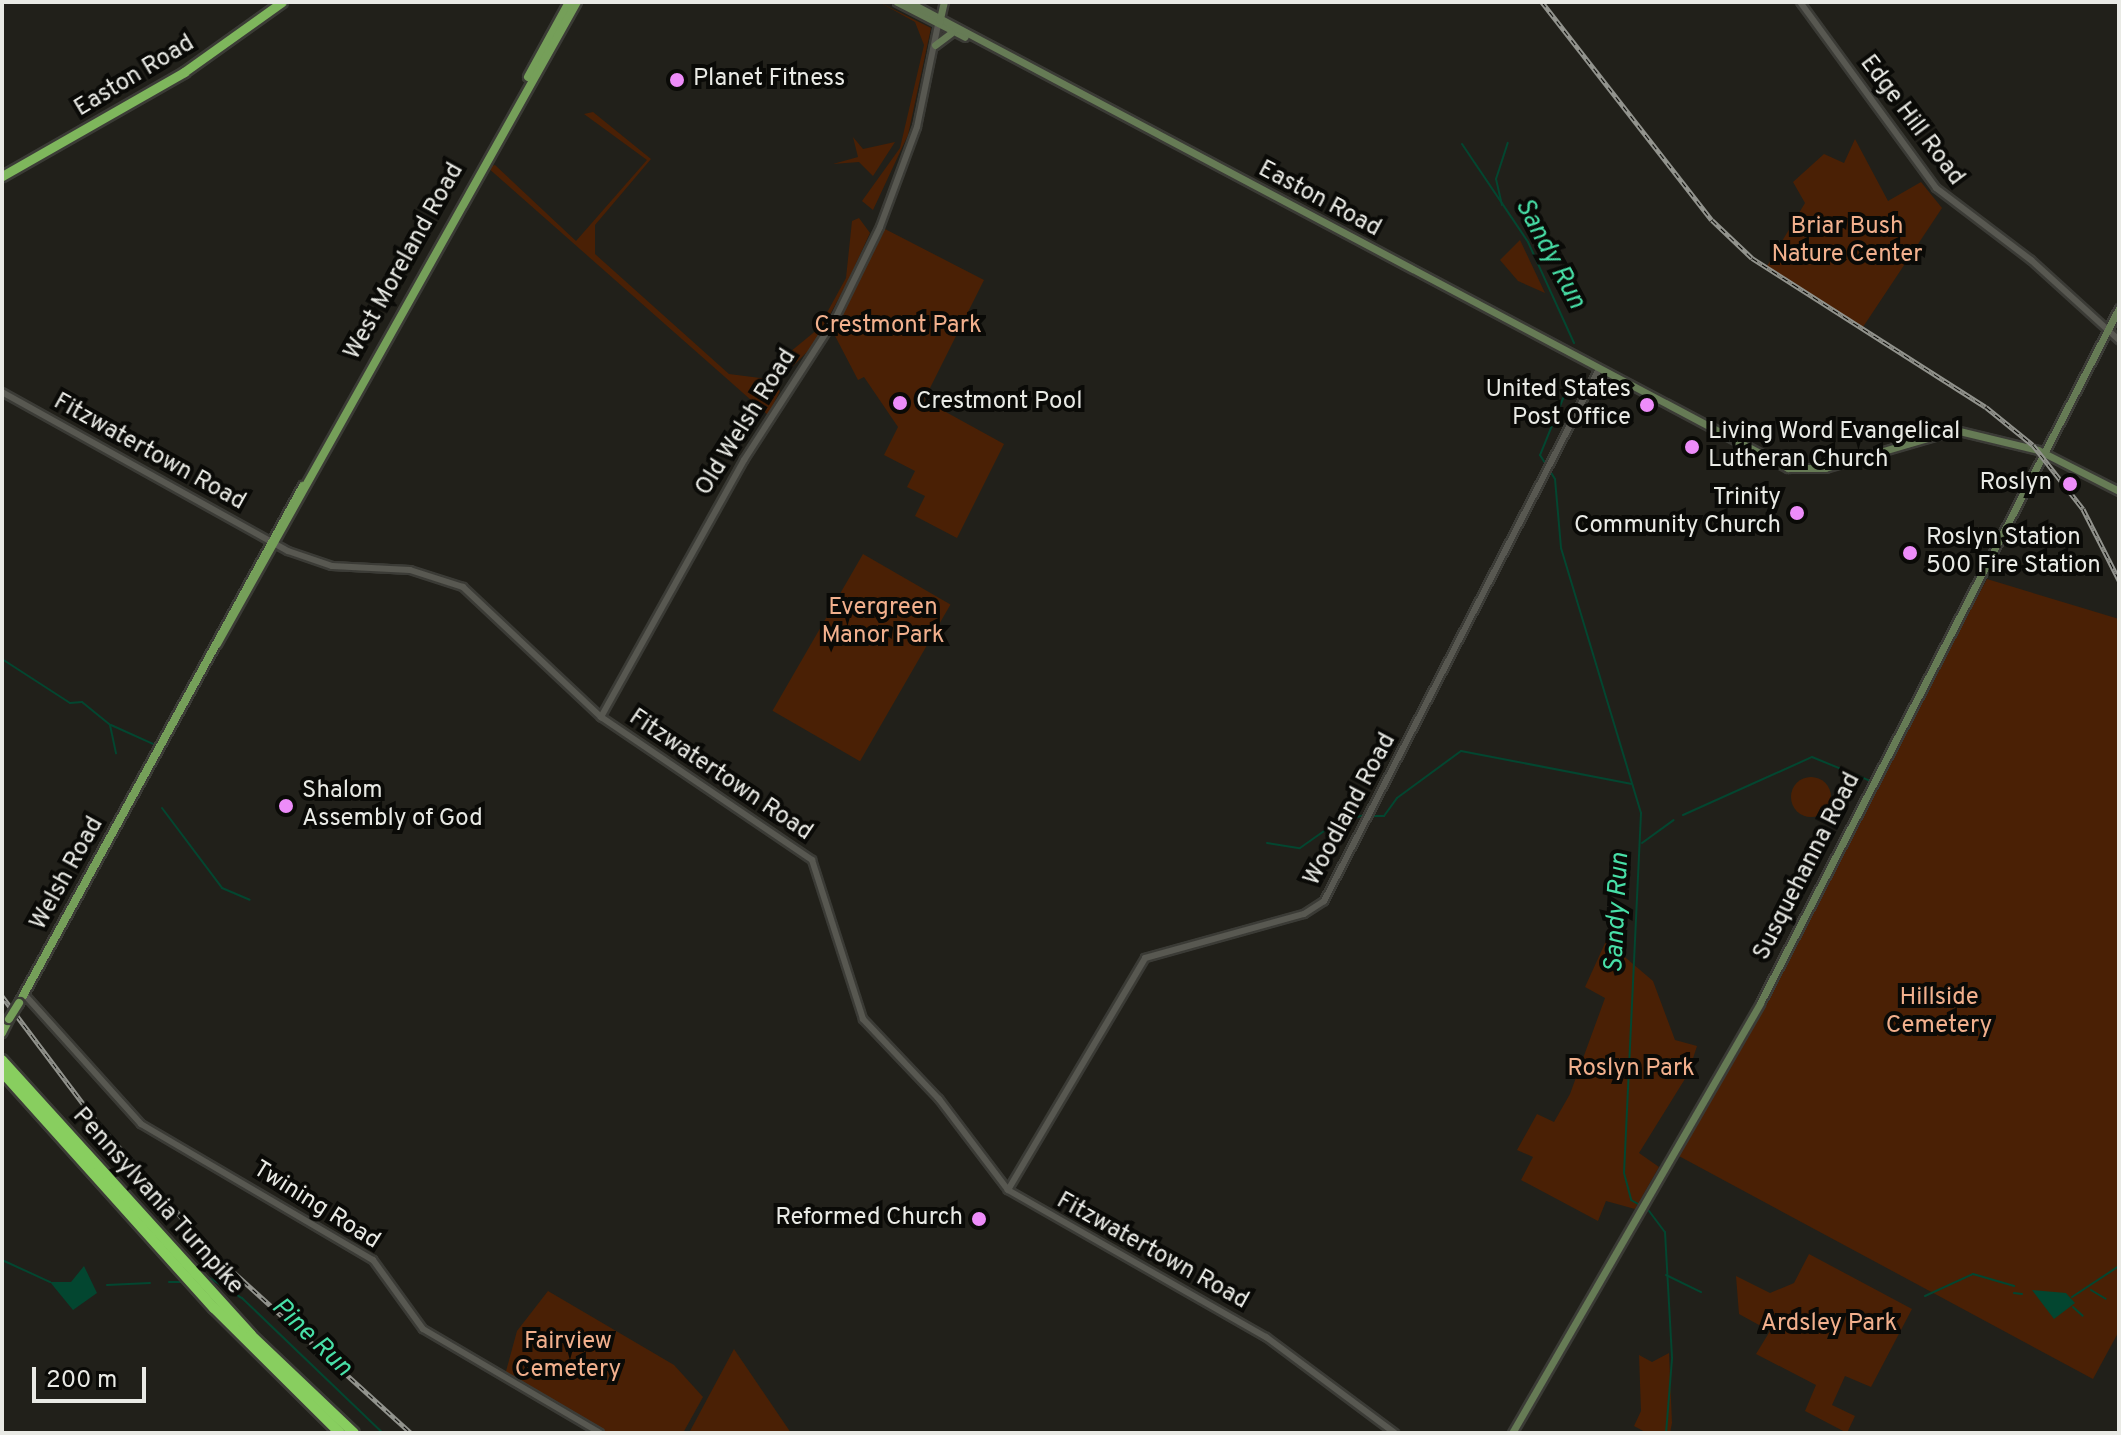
<!DOCTYPE html>
<html>
<head>
<meta charset="utf-8">
<style>
  body { margin:0 }
  #map { position:relative; width:2121px; height:1435px; overflow:hidden; background:#21201a; font-family:Overpass,sans-serif }
  div>[style] { position:absolute }
  .green>* { inset:0; background:#4a2005; transform-origin:0 0 }
  .round { border-radius:50% }
  .water>* { inset:0; background:#034630 }
  .stream>* { height:2px; margin:-1px; padding:0 1px; transform-origin:1px; border-radius:1px; background:#034630 }
  .roads { filter:drop-shadow(2px 0 #3b3b36) drop-shadow(-2px 0 #3b3b36) drop-shadow(0 2px #3b3b36) drop-shadow(0 -2px #3b3b36) }
  .tertiary>* { height:6px; margin:-3px; padding:0 3px; transform-origin:3px; border-radius:3px; background:#585851 }
  .secondary>* { height:7px; margin:-3.5px; padding:0 3.5px; transform-origin:3.5px; border-radius:3.5px; background:#667b55 }
  .primary>* { height:8px; margin:-4px; padding:0 4px; transform-origin:4px; border-radius:4px; background:#759f59 }
  .trunk>* { height:9px; margin:-4.5px; padding:0 4.5px; transform-origin:4.5px; border-radius:4.5px; background:#7eb65c }
  .motorway>* { height:10px; margin:-5px; padding:0 5px; transform-origin:5px; border-radius:5px; background:#88ce5f }
  .rail>* { height:5px; margin-top:-2.5px; transform-origin:0; background:repeating-linear-gradient(90deg,#0a0a07 0 6px,#92938d 0 12px); box-sizing:border-box; border-block:2px solid #92938d }
  .bridges { filter:drop-shadow(2px 0 #3b3b36) drop-shadow(-2px 0 #3b3b36) drop-shadow(0 2px #3b3b36) drop-shadow(0 -2px #3b3b36) }
  .primary-bridge>* { height:8px; margin:-4px; padding:0 4px; transform-origin:4px; border-radius:4px; background:#759f59 }
  .dots>* { width:22px; height:22px; translate:-50% -50%; box-sizing:border-box; border:4px solid #0a0a07; border-radius:50% }
  span { translate:-50% -50%; white-space:nowrap; text-align:center; line-height:1.15; -webkit-text-stroke:8px #0a0a07; paint-order:stroke }
  .street-label { font-size:24px; color:#e9eae5 }
  .poi-label { font-size:24px; color:#e9eae5 }
  .left { translate:0 -50%; text-align:left }
  .right { translate:-100% -50%; text-align:right }
  .park-label { font-size:24px; color:#f2b08d }
  .water-label { font-size:26px; color:#48e0a8; font-style:italic }
  .frame { position:absolute; inset:0; border:4px solid #e9eae5; pointer-events:none }
  .scale { position:absolute; left:32px; top:1367px; width:114px; height:36px; box-sizing:border-box; border:4px solid #e9eae5; border-top:0; padding-left:10px; font-size:24px; line-height:28px; white-space:nowrap; color:#e9eae5; -webkit-text-stroke:6px #0a0a07; paint-order:stroke }
</style>
</head>
<body>
<div id="map">
  <div class="green">
    <div style="clip-path:polygon(879px 2px,931px 28px,908px 135px,873px 210px,862px 201px,900px 148px,924px 45px,915px 22px)"></div>
    <div style="clip-path:polygon(593px 112px,651px 159px,595px 225px,595px 254px,729px 374px,768px 379px,780px 391px,768px 415px,487px 167px,495px 165px,576px 241px,647px 160px,584px 114px)"></div>
    <div style="clip-path:polygon(853px 137px,863px 149px,895px 142px,873px 176px,859px 162px,833px 164px,858px 157px)"></div>
    <div style="clip-path:polygon(1855px 139px,1888px 201px,1921px 182px,1942px 208px,1863px 327px,1767px 266px,1805px 203px,1793px 182px,1824px 154px,1844px 163px)"></div>
    <div style="clip-path:polygon(859px 218px,870px 233px,847px 283px,813px 346px,784px 375px,779px 361px,818px 329px,846px 278px,852px 221px)"></div>
    <div style="clip-path:polygon(885px 229px,984px 280px,924px 400px,1004px 444px,957px 538px,915px 516px,925px 496px,907px 487px,915px 471px,884px 455px,898px 427px,864px 377px,858px 380px,833px 332px)"></div>
    <div style="clip-path:polygon(1520px 240px,1545px 293px,1518px 281px,1500px 260px)"></div>
    <div style="left:863px;top:554px;width:101px;height:181px;rotate:30deg"></div>
    <div style="clip-path:polygon(1987px 579px,2119px 619px,2119px 1331px,2093px 1379px,1677px 1155px)"></div>
    <div class="round" style="left:1791px;top:777px;width:40px;height:40px"></div>
    <div style="clip-path:polygon(1606px 941px,1653px 981px,1675px 1040px,1697px 1046px,1688px 1074px,1639px 1153px,1659px 1167px,1635px 1209px,1606px 1201px,1598px 1221px,1521px 1180px,1533px 1157px,1517px 1150px,1537px 1114px,1554px 1122px,1570px 1094px,1605px 998px,1585px 987px)"></div>
    <div style="clip-path:polygon(1809px 1254px,1912px 1309px,1871px 1387px,1845px 1376px,1832px 1405px,1855px 1416px,1847px 1433px,1805px 1411px,1816px 1385px,1756px 1354px,1770px 1331px,1739px 1314px,1736px 1276px,1770px 1293px,1794px 1283px)"></div>
    <div style="clip-path:polygon(548px 1291px,674px 1365px,703px 1397px,683px 1433px,606px 1433px,505px 1375px,517px 1331px)"></div>
    <div style="clip-path:polygon(734px 1349px,791px 1433px,689px 1433px)"></div>
    <div style="clip-path:polygon(1669px 1353px,1672px 1423px,1670px 1433px,1647px 1433px,1634px 1426px,1641px 1411px,1639px 1355px,1652px 1362px)"></div>
  </div>
  <div class="water">
    <div style="clip-path:polygon(84px 1266px,97px 1293px,73px 1310px,50px 1282px,71px 1282px)"></div>
    <div style="clip-path:polygon(2032px 1290px,2066px 1293px,2075px 1303px,2054px 1319px)"></div>
  </div>
  <div class="stream">
    <div style="left:1462px;top:144px;width:118px;rotate:56deg"></div>
    <div style="left:1528px;top:242px;width:111px;rotate:65.5deg"></div>
    <div style="left:1502px;top:205px;width:27px;rotate:-103deg"></div>
    <div style="left:1496px;top:179px;width:38px;rotate:-72deg"></div>
    <div style="left:1564px;top:396px;width:64px;rotate:112.1deg"></div>
    <div style="left:1540px;top:455px;width:28px;rotate:58deg"></div>
    <div style="left:1555px;top:479px;width:69px;rotate:85deg"></div>
    <div style="left:1561px;top:548px;width:277px;rotate:73.2deg"></div>
    <div style="left:1641px;top:813px;width:360px;rotate:92.7deg"></div>
    <div style="left:1624px;top:1173px;width:28px;rotate:75deg"></div>
    <div style="left:1631px;top:1200px;width:10px;rotate:29deg"></div>
    <div style="left:2px;top:659px;width:81px;rotate:32.9deg"></div>
    <div style="left:70px;top:703px;width:12px;rotate:-5deg"></div>
    <div style="left:82px;top:702px;width:36px;rotate:39deg"></div>
    <div style="left:110px;top:725px;width:29px;rotate:78deg"></div>
    <div style="left:111px;top:725px;width:46px;rotate:24.3deg"></div>
    <div style="left:162px;top:808px;width:100px;rotate:53.1deg"></div>
    <div style="left:222px;top:888px;width:30px;rotate:23deg"></div>
    <div style="left:1683px;top:815px;width:141px;rotate:-24.2deg"></div>
    <div style="left:1812px;top:757px;width:61px;rotate:22.3deg"></div>
    <div style="left:1372px;top:816px;width:12px"></div>
    <div style="left:1384px;top:816px;width:22px;rotate:-54deg"></div>
    <div style="left:1397px;top:798px;width:79px;rotate:-36.3deg"></div>
    <div style="left:1461px;top:751px;width:174px;rotate:10.9deg"></div>
    <div style="left:1337px;top:822px;width:30px;rotate:-14deg"></div>
    <div style="left:1267px;top:843px;width:33px;rotate:9deg"></div>
    <div style="left:1300px;top:848px;width:42px;rotate:-35.2deg"></div>
    <div style="left:1642px;top:843px;width:39px;rotate:-36deg"></div>
    <div style="left:1646px;top:1207px;width:31px;rotate:53deg"></div>
    <div style="left:1665px;top:1232px;width:127px;rotate:86.8deg"></div>
    <div style="left:1672px;top:1359px;width:74px;rotate:94.6deg"></div>
    <div style="left:2px;top:1260px;width:53px;rotate:24.6deg"></div>
    <div style="left:1666px;top:1275px;width:39px;rotate:26deg"></div>
    <div style="left:208px;top:1277px;width:40px;rotate:32deg"></div>
    <div style="left:242px;top:1298px;width:195px;rotate:43.8deg"></div>
    <div style="left:169px;top:1282px;width:12px"></div>
    <div style="left:107px;top:1285px;width:43px;rotate:-2.7deg"></div>
    <div style="left:2091px;top:1290px;width:17px;rotate:31deg"></div>
    <div style="left:2014px;top:1293px;width:8px;rotate:7deg"></div>
    <div style="left:1925px;top:1296px;width:53px;rotate:-24.6deg"></div>
    <div style="left:1973px;top:1274px;width:43px;rotate:16.3deg"></div>
    <div style="left:2072px;top:1297px;width:56px;rotate:-33.4deg"></div>
    <div style="left:2073px;top:1307px;width:13px;rotate:42deg"></div>
  </div>
  <div class="roads">
    <div class="tertiary">
      <div style="left:1800px;top:2px;width:230px;rotate:53.8deg"></div>
      <div style="left:1936px;top:188px;width:119px;rotate:37.2deg"></div>
      <div style="left:2031px;top:260px;width:119px;rotate:42.3deg"></div>
      <div style="left:2px;top:392px;width:327px;rotate:29.1deg"></div>
      <div style="left:288px;top:551px;width:46px;rotate:18.8deg"></div>
      <div style="left:332px;top:566px;width:78px;rotate:2.9deg"></div>
      <div style="left:410px;top:570px;width:56px;rotate:17.8deg"></div>
      <div style="left:463px;top:587px;width:190px;rotate:43.3deg"></div>
      <div style="left:601px;top:717px;width:255px;rotate:34.1deg"></div>
      <div style="left:812px;top:860px;width:167px;rotate:72.2deg"></div>
      <div style="left:863px;top:1019px;width:110px;rotate:46.5deg"></div>
      <div style="left:939px;top:1099px;width:114px;rotate:52.8deg"></div>
      <div style="left:1008px;top:1190px;width:297px;rotate:29.7deg"></div>
      <div style="left:1266px;top:1337px;width:161px;rotate:36.7deg"></div>
      <div style="left:601px;top:717px;width:294px;rotate:-60.9deg"></div>
      <div style="left:744px;top:460px;width:168px;rotate:-57.2deg"></div>
      <div style="left:835px;top:319px;width:102px;rotate:-63.9deg"></div>
      <div style="left:880px;top:227px;width:107px;rotate:-69.7deg"></div>
      <div style="left:917px;top:127px;width:104px;rotate:-78.4deg"></div>
      <div style="left:24px;top:994px;width:175px;rotate:48deg"></div>
      <div style="left:141px;top:1124px;width:269px;rotate:30.4deg"></div>
      <div style="left:373px;top:1260px;width:85px;rotate:54.1deg"></div>
      <div style="left:423px;top:1329px;width:205px;rotate:30.4deg"></div>
      <div style="left:1008px;top:1190px;width:269px;rotate:-59.4deg"></div>
      <div style="left:1145px;top:958px;width:165px;rotate:-15.5deg"></div>
      <div style="left:1304px;top:914px;width:24px;rotate:-33deg"></div>
      <div style="left:1324px;top:901px;width:597px;rotate:-62.66deg"></div>
    </div>
    <div class="secondary">
      <div style="left:897px;top:2px;width:76px;rotate:27.2deg"></div>
      <div style="left:909px;top:2px;width:995px;rotate:27.93deg"></div>
      <div style="left:1788px;top:468px;width:37px"></div>
      <div style="left:1825px;top:468px;width:135px;rotate:-16.3deg"></div>
      <div style="left:1955px;top:430px;width:85px;rotate:13.5deg"></div>
      <div style="left:2038px;top:450px;width:91px;rotate:26.8deg"></div>
      <div style="left:939px;top:23px;width:22px;rotate:-77deg"></div>
      <div style="left:935px;top:45px;width:20px;rotate:-37deg"></div>
      <div style="left:1512px;top:1433px;width:496px;rotate:-60deg"></div>
      <div style="left:1760px;top:1003px;width:782px;rotate:-62.68deg"></div>
    </div>
    <div class="primary">
      <div style="left:528px;top:77px;width:85px;rotate:-61.3deg"></div>
      <div style="left:217px;top:644px;width:736px;rotate:-60.72deg"></div>
      <div style="left:19px;top:1003px;width:590px;rotate:-61.22deg"></div>
      <div style="left:2px;top:1033px;width:16px;rotate:-63deg"></div>
    </div>
    <div class="trunk">
      <div style="left:2px;top:176px;width:210px;rotate:-29.7deg"></div>
      <div style="left:184px;top:72px;width:120px;rotate:-35.5deg"></div>
    </div>
    <div class="motorway">
      <div style="left:2px;top:1060px;width:371px;rotate:47.8deg"></div>
      <div style="left:251px;top:1335px;width:142px;rotate:43.6deg"></div>
      <div style="left:2px;top:1072px;width:317px;rotate:48.1deg"></div>
      <div style="left:214px;top:1308px;width:177px;rotate:44.8deg"></div>
    </div>
  </div>
  <div class="rail">
    <div style="left:1542px;top:2px;width:276px;rotate:52.1deg"></div>
    <div style="left:1712px;top:220px;width:55px;rotate:43.5deg"></div>
    <div style="left:1752px;top:258px;width:277px;rotate:32.5deg"></div>
    <div style="left:1986px;top:407px;width:60px;rotate:39deg"></div>
    <div style="left:2033px;top:445px;width:81px;rotate:52deg"></div>
    <div style="left:2083px;top:509px;width:80px;rotate:63.1deg"></div>
    <div style="left:2px;top:996px;width:163px;rotate:53deg"></div>
    <div style="left:100px;top:1126px;width:176px;rotate:48.2deg"></div>
    <div style="left:217px;top:1257px;width:262px;rotate:42.2deg"></div>
  </div>
  <div class="bridges">
    <div class="primary-bridge">
      <div style="left:9px;top:1019px;width:19px;rotate:-58deg"></div>
    </div>
  </div>
  <div class="dots">
    <div style="left:677px;top:80px;background:#ed8cf9"></div>
    <div style="left:900px;top:403px;background:#ed8cf9"></div>
    <div style="left:1647px;top:405px;background:#ed8cf9"></div>
    <div style="left:1692px;top:447px;background:#ed8cf9"></div>
    <div style="left:2070px;top:484px;background:#ed8cf9"></div>
    <div style="left:1797px;top:513px;background:#ed8cf9"></div>
    <div style="left:1910px;top:553px;background:#ed8cf9"></div>
    <div style="left:286px;top:806px;background:#ed8cf9"></div>
    <div style="left:979px;top:1219px;background:#ed8cf9"></div>
  </div>
  <div class="street-label">
    <span style="left:135px;top:77px;rotate:-31deg">Easton Road</span>
    <span style="left:1911px;top:121px;rotate:53deg">Edge Hill Road</span>
    <span style="left:1319px;top:200px;rotate:28deg">Easton Road</span>
    <span style="left:405px;top:262px;rotate:-61deg">West Moreland Road</span>
    <span style="left:747px;top:423px;rotate:-58deg">Old Welsh Road</span>
    <span style="left:149px;top:453px;rotate:29deg">Fitzwatertown Road</span>
    <span style="left:720px;top:776px;rotate:34deg">Fitzwatertown Road</span>
    <span style="left:1351px;top:810px;rotate:-62deg">Woodland Road</span>
    <span style="left:1808px;top:867px;rotate:-63deg">Susquehanna Road</span>
    <span style="left:68px;top:874px;rotate:-61deg">Welsh Road</span>
    <span style="left:157px;top:1202px;rotate:48deg">Pennsylvania Turnpike</span>
    <span style="left:316px;top:1206px;rotate:32deg">Twining Road</span>
    <span style="left:1152px;top:1252px;rotate:29deg">Fitzwatertown Road</span>
  </div>
  <div class="poi-label">
    <span class="left" style="left:693px;top:80px">Planet Fitness</span>
    <span class="right" style="left:1631px;top:405px">United States<br>Post Office</span>
    <span class="left" style="left:916px;top:403px">Crestmont Pool</span>
    <span class="left" style="left:1708px;top:447px">Living Word Evangelical<br>Lutheran Church</span>
    <span class="right" style="left:2052px;top:484px">Roslyn</span>
    <span class="right" style="left:1781px;top:513px">Trinity<br>Community Church</span>
    <span class="left" style="left:1926px;top:553px">Roslyn Station<br>500 Fire Station</span>
    <span class="left" style="left:302px;top:806px">Shalom<br>Assembly of God</span>
    <span class="right" style="left:963px;top:1219px">Reformed Church</span>
  </div>
  <div class="park-label">
    <span style="left:1847px;top:242px">Briar Bush<br>Nature Center</span>
    <span style="left:898px;top:327px">Crestmont Park</span>
    <span style="left:883px;top:623px">Evergreen<br>Manor Park</span>
    <span style="left:1939px;top:1013px">Hillside<br>Cemetery</span>
    <span style="left:1631px;top:1070px">Roslyn Park</span>
    <span style="left:1829px;top:1325px">Ardsley Park</span>
    <span style="left:568px;top:1357px">Fairview<br>Cemetery</span>
  </div>
  <div class="water-label">
    <span style="left:1549px;top:254px;rotate:62deg">Sandy Run</span>
    <span style="left:1618px;top:913px;rotate:-87deg">Sandy Run</span>
    <span style="left:311px;top:1338px;rotate:44deg">Pine Run</span>
  </div>
  <div class="frame"></div>
  <div class="scale">200 m</div>
</div>
</body>
</html>
